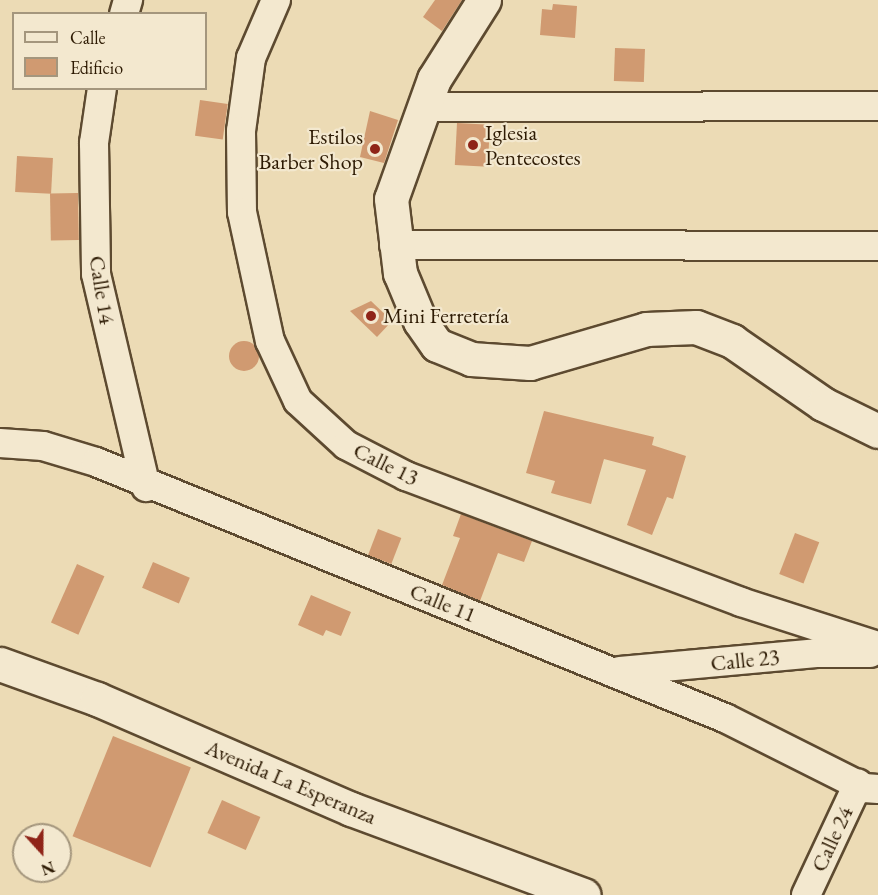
<!DOCTYPE html>
<html>
<head>
<meta charset="utf-8">
<style>
  body { margin:0 }
  #map { position:relative; width:878px; height:895px; overflow:hidden; background:#ecdbb5; font-family:"EB Garamond",serif }
  div>[style] { position:absolute }
  .building>* { inset:0; background:#d09a71; transform-origin:0 0 }
  .round { border-radius:50% }
  .roads { filter:drop-shadow(2px 0 #5d4a30) drop-shadow(-2px 0 #5d4a30) drop-shadow(0 2px #5d4a30) drop-shadow(0 -2px #5d4a30) }
  .street>* { height:28px; margin:-14px; padding:0 14px; transform-origin:14px; border-radius:14px; background:#f3e8cf }
  .secondary>* { height:33px; margin:-16.5px; padding:0 16.5px; transform-origin:16.5px; border-radius:16.5px; background:#f3e8cf }
  .dots>* { width:16px; height:16px; translate:-50% -50%; box-sizing:border-box; border:3px solid #f3e8cf; border-radius:50% }
  span { translate:-50% -50%; white-space:nowrap; text-align:center; line-height:1.15; -webkit-text-stroke:4.5px #f3e8cf; paint-order:stroke }
  .poi-label { font-size:22px; color:#2d1a03 }
  .left { translate:0 -50%; text-align:left }
  .right { translate:-100% -50%; text-align:right }
  .street-label { font-size:22px; color:#2d1a03 }
  .legend { position:absolute; left:12px; top:12px; width:195px; height:78px; box-sizing:border-box; background:#f3e8cf; border:2px solid #a4967d; margin:0; padding:8px 10px; list-style:none; font-size:18px; color:#2d1a03 }
  .legend li { display:flex; align-items:center; gap:12px; height:30px }
  .legend b { width:30px; border:2px solid #a4967d }
  .north { position:absolute; left:12px; top:823px; width:60px; height:60px; box-sizing:border-box; background:#f3e8cf; border:2px solid #a4967d; border-radius:50%; rotate:159deg; font-size:16px; font-weight:700; line-height:24px; text-align:center; color:#2d1a03 }
  .north::after { content:''; display:block; margin:auto; width:21px; height:27px; background:#8f2418; clip-path:polygon(50% 0,100% 100%,50% 72%,0 100%) }
</style>
</head>
<body>
<div id="map">
  <div class="building">
    <div style="clip-path:polygon(435px 0,462px 0,442px 31px,423px 17px)"></div>
    <div style="clip-path:polygon(553px 4px,577px 6px,575px 38px,540px 35px,542px 9px,552px 10px)"></div>
    <div style="left:615px;top:48px;width:30px;height:33px;rotate:2deg"></div>
    <div style="left:200px;top:100px;width:28px;height:36px;rotate:8deg"></div>
    <div style="clip-path:polygon(370px 111px,398px 120px,384px 163px,360px 157px)"></div>
    <div style="left:457px;top:123px;width:33px;height:42px;rotate:3deg"></div>
    <div style="left:17px;top:156px;width:36px;height:36px;rotate:3deg"></div>
    <div style="left:78px;top:193px;width:47px;height:28px;rotate:89deg"></div>
    <div style="clip-path:polygon(371px 301px,392px 321px,377px 337px,350px 311px)"></div>
    <div class="round" style="left:229px;top:341px;width:30px;height:30px"></div>
    <div style="clip-path:polygon(544px 411px,654px 437px,652px 445px,686px 456px,673px 499px,667px 497px,652px 535px,627px 525px,646px 470px,604px 459px,591px 504px,551px 493px,555px 481px,526px 473px)"></div>
    <div style="clip-path:polygon(461px 514px,532px 541px,524px 562px,498px 553px,480px 601px,442px 585px,460px 538px,453px 536px)"></div>
    <div style="left:378px;top:529px;width:25px;height:28px;rotate:21deg"></div>
    <div style="left:795px;top:533px;width:26px;height:44px;rotate:21deg"></div>
    <div style="left:153px;top:562px;width:40px;height:28px;rotate:23deg"></div>
    <div style="left:77px;top:564px;width:30px;height:64px;rotate:24deg"></div>
    <div style="clip-path:polygon(311px 595px,351px 612px,341px 636px,326px 630px,323px 636px,298px 625px)"></div>
    <div style="left:113px;top:736px;width:84px;height:108px;rotate:22deg"></div>
    <div style="left:222px;top:800px;width:42px;height:36px;rotate:24deg"></div>
  </div>
  <div class="roads">
    <div class="street">
      <div style="left:276px;top:0;width:63px;rotate:113.3deg"></div>
      <div style="left:251px;top:58px;width:74px;rotate:97.8deg"></div>
      <div style="left:241px;top:131px;width:81px;rotate:89.3deg"></div>
      <div style="left:242px;top:212px;width:132px;rotate:77.8deg"></div>
      <div style="left:270px;top:341px;width:66px;rotate:65deg"></div>
      <div style="left:298px;top:401px;width:65px;rotate:42.5deg"></div>
      <div style="left:346px;top:445px;width:68px;rotate:27.3deg"></div>
      <div style="left:406px;top:476px;width:358px;rotate:20.6deg"></div>
      <div style="left:741px;top:602px;width:144px;rotate:17.8deg"></div>
      <div style="left:124px;top:14px;width:15px;rotate:-74deg"></div>
      <div style="left:102px;top:88px;width:56px;rotate:98.3deg"></div>
      <div style="left:94px;top:143px;width:131px;rotate:89.1deg"></div>
      <div style="left:96px;top:274px;width:219px;rotate:76.8deg"></div>
      <div style="left:423px;top:107px;width:455px;rotate:-0.1deg"></div>
      <div style="left:394px;top:245px;width:484px;rotate:0.1deg"></div>
      <div style="left:0;top:443px;width:43px;rotate:4deg"></div>
      <div style="left:43px;top:446px;width:55px;rotate:16.8deg"></div>
      <div style="left:96px;top:462px;width:679px;rotate:22.15deg"></div>
      <div style="left:725px;top:718px;width:156px;rotate:26.7deg"></div>
      <div style="left:864px;top:788px;width:14px;rotate:4deg"></div>
      <div style="left:620px;top:671px;width:197px;rotate:-5.2deg"></div>
      <div style="left:816px;top:653px;width:54px"></div>
      <div style="left:806px;top:895px;width:123px;rotate:-64.9deg"></div>
    </div>
    <div class="secondary">
      <div style="left:484px;top:0;width:93px;rotate:122.3deg"></div>
      <div style="left:434px;top:79px;width:127px;rotate:109.7deg"></div>
      <div style="left:391px;top:199px;width:75px;rotate:83.1deg"></div>
      <div style="left:400px;top:273px;width:52px;rotate:67.4deg"></div>
      <div style="left:420px;top:321px;width:29px;rotate:55deg"></div>
      <div style="left:437px;top:345px;width:37px;rotate:22deg"></div>
      <div style="left:471px;top:359px;width:59px;rotate:3.9deg"></div>
      <div style="left:530px;top:363px;width:121px;rotate:-16.3deg"></div>
      <div style="left:646px;top:329px;width:50px;rotate:-2.3deg"></div>
      <div style="left:696px;top:327px;width:39px;rotate:21deg"></div>
      <div style="left:732px;top:341px;width:111px;rotate:34.7deg"></div>
      <div style="left:823px;top:404px;width:61px;rotate:26.1deg"></div>
      <div style="left:0;top:664px;width:103px;rotate:19.8deg"></div>
      <div style="left:97px;top:699px;width:277px;rotate:23.4deg"></div>
      <div style="left:351px;top:809px;width:248px;rotate:20.3deg"></div>
    </div>
  </div>
  <div class="dots">
    <div style="left:473px;top:145px;background:#8f2418"></div>
    <div style="left:375px;top:149px;background:#8f2418"></div>
    <div style="left:371px;top:316px;background:#8f2418"></div>
  </div>
  <div class="poi-label">
    <span class="left" style="left:485px;top:145px">Iglesia<br>Pentecostes</span>
    <span class="right" style="left:363px;top:149px">Estilos<br>Barber Shop</span>
    <span class="left" style="left:383px;top:316px">Mini Ferretería</span>
  </div>
  <div class="street-label">
    <span style="left:102px;top:290px;rotate:81deg">Calle 14</span>
    <span style="left:386px;top:464px;rotate:26deg">Calle 13</span>
    <span style="left:443px;top:603px;rotate:22deg">Calle 11</span>
    <span style="left:745px;top:660px;rotate:-6deg">Calle 23</span>
    <span style="left:291px;top:782px;rotate:23deg">Avenida La Esperanza</span>
    <span style="left:832px;top:839px;rotate:-65deg">Calle 24</span>
  </div>
  <ul class="legend">
  <li><b style="height:8px;background:#f3e8cf"></b>Calle</li>
  <li><b style="height:16px;background:#d09a71"></b>Edificio</li>
  </ul>
  <div class="north">N</div>
</div>
</body>
</html>
